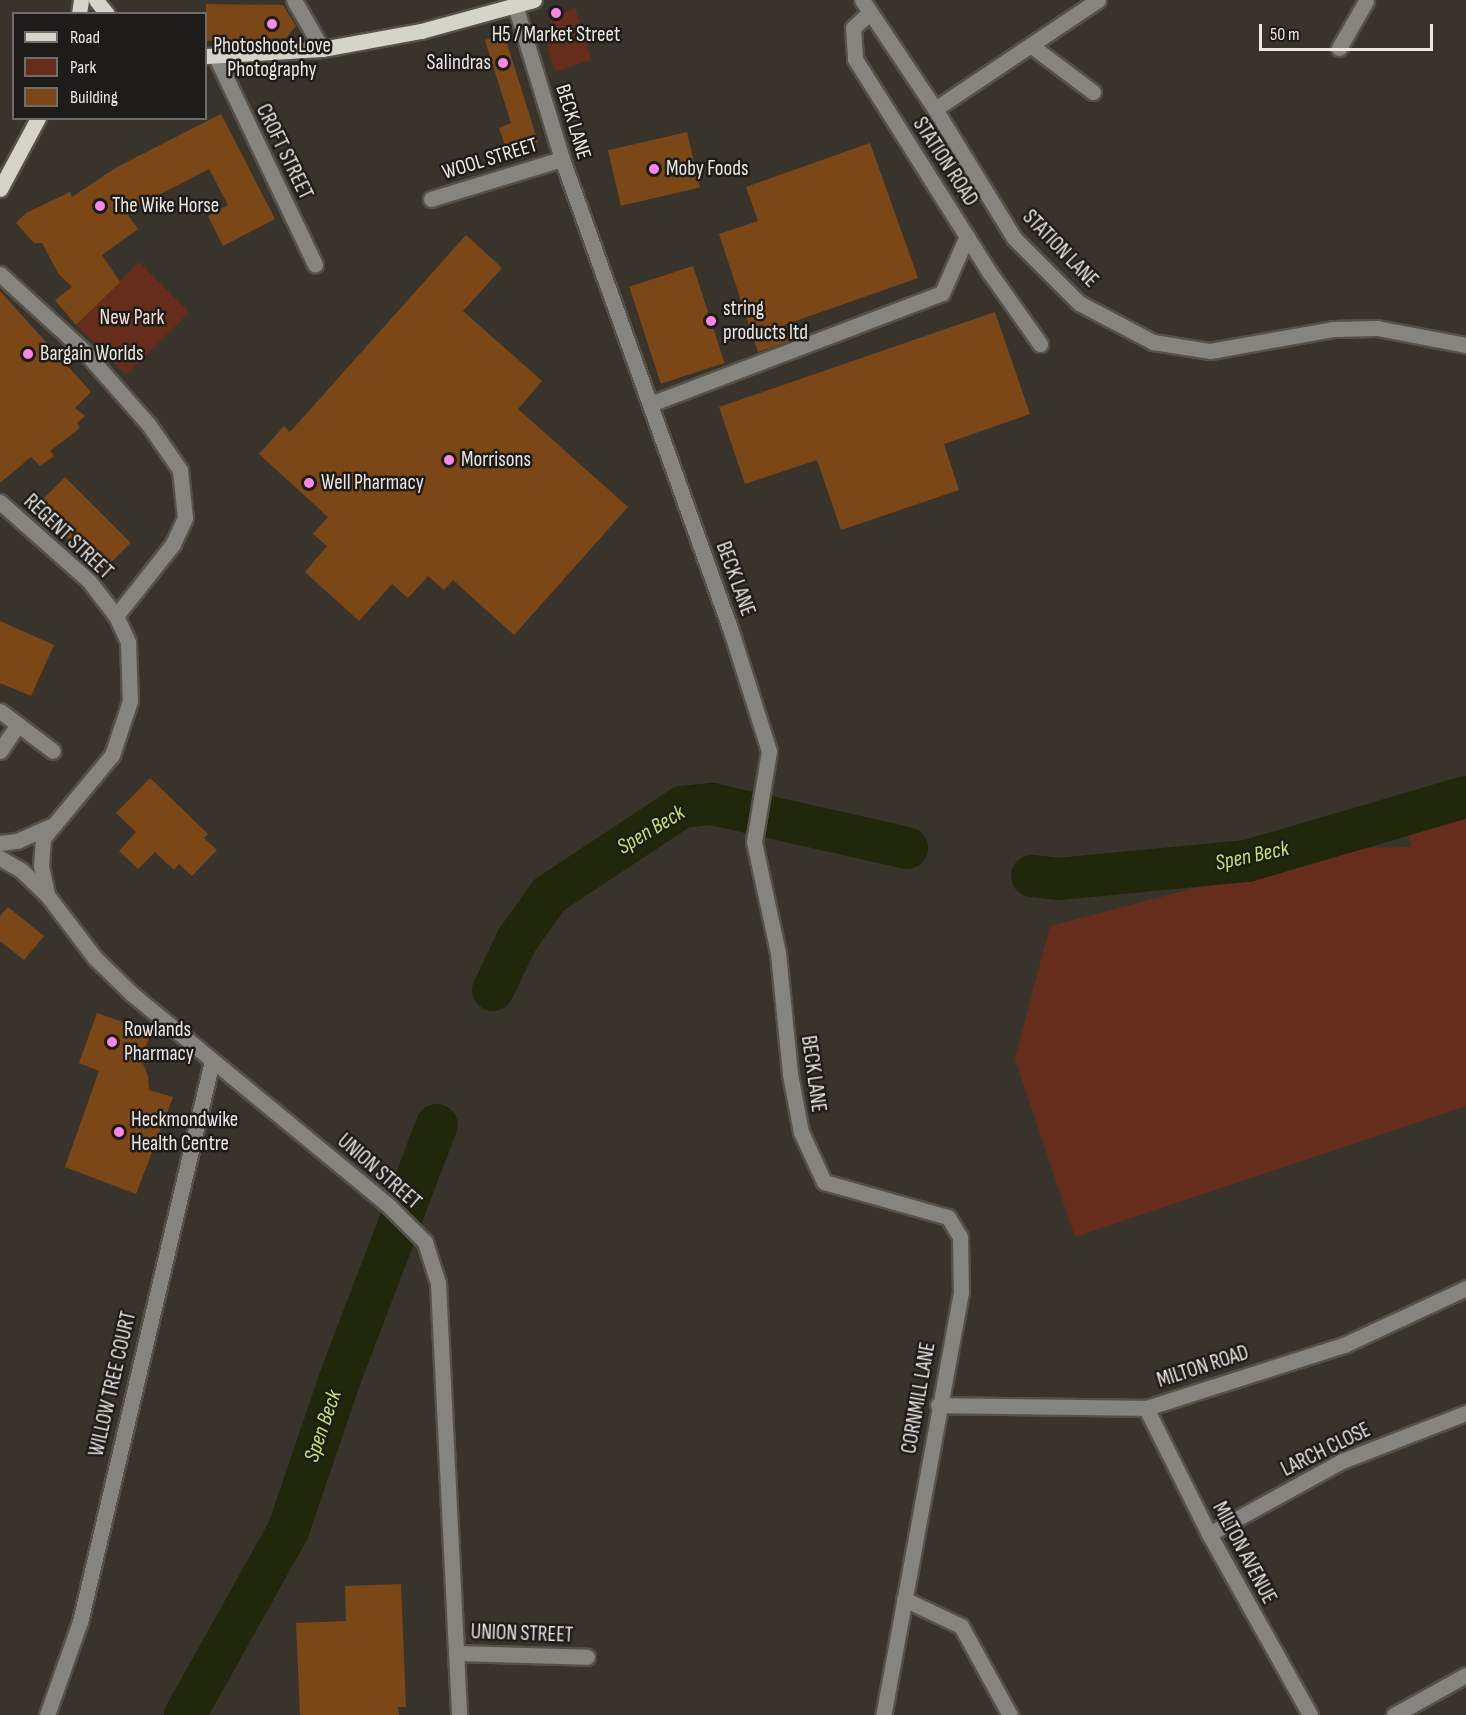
<!DOCTYPE html>
<html>
<head>
<meta charset="utf-8">
<style>
  body { margin:0 }
  #map { position:relative; width:1466px; height:1715px; overflow:hidden; background:#39342b; font-family:"Sofia Sans Condensed",sans-serif }
  div>[style] { position:absolute }
  .green>* { inset:0; background:#662d1c; transform-origin:0 0 }
  .river>* { height:42px; margin:-21px; padding:0 21px; transform-origin:21px; border-radius:21px; background:#20270b }
  .building>* { inset:0; background:#7c4717; transform-origin:0 0 }
  .roads { filter:drop-shadow(2px 0 #555148) drop-shadow(-2px 0 #555148) drop-shadow(0 2px #555148) drop-shadow(0 -2px #555148) }
  .minor>* { height:15px; margin:-7.5px; padding:0 7.5px; transform-origin:7.5px; border-radius:7.5px; background:#85847f }
  .major>* { height:15px; margin:-7.5px; padding:0 7.5px; transform-origin:7.5px; border-radius:7.5px; background:#d5d4c9 }
  .dots>* { width:16px; height:16px; translate:-50% -50%; box-sizing:border-box; border:3px solid #1e1c18; border-radius:50% }
  span { translate:-50% -50%; white-space:nowrap; text-align:center; line-height:1.15; -webkit-text-stroke:5px #1e1c18; paint-order:stroke }
  .poi-label { font-size:21px; color:#ebe7e2 }
  .right { translate:-100% -50%; text-align:right }
  .left { translate:0 -50%; text-align:left }
  .street-label { font-size:21px; color:#ebe7e2 }
  .park-label { font-size:21px; color:#f7ded7 }
  .water-label { font-size:22px; color:#c4e36d; font-style:italic }
  .legend { position:absolute; left:12px; top:12px; width:195px; height:108px; box-sizing:border-box; background:#1e1c18; border:2px solid #706d69; margin:0; padding:8px 10px; list-style:none; font-size:18px; color:#ebe7e2 }
  .legend li { display:flex; align-items:center; gap:12px; height:30px }
  .legend b { width:30px; border:2px solid #706d69 }
  .scale { position:absolute; left:1259px; top:24px; width:174px; height:27px; box-sizing:border-box; border:3px solid #ebe7e2; border-top:0; padding-left:8px; font-size:18px; line-height:21px; white-space:nowrap; color:#ebe7e2; -webkit-text-stroke:4px #1e1c18; paint-order:stroke }
</style>
</head>
<body>
<div id="map">
  <div class="green">
    <div style="clip-path:polygon(575px 7px,591px 60px,555px 72px,544px 35px,553px 18px)"></div>
    <div style="left:139px;top:262px;width:71px;height:89px;rotate:45deg"></div>
    <div style="clip-path:polygon(1466px 793px,1466px 1106px,1075px 1237px,1015px 1059px,1050px 926px,1348px 848px,1411px 847px,1403px 816px)"></div>
  </div>
  <div class="river">
    <div style="left:1032px;top:876px;width:27px;rotate:6deg"></div>
    <div style="left:1059px;top:879px;width:189px;rotate:-5.5deg"></div>
    <div style="left:1247px;top:861px;width:228px;rotate:-16.3deg"></div>
    <div style="left:493px;top:990px;width:55px;rotate:-64.4deg"></div>
    <div style="left:517px;top:940px;width:55px;rotate:-54.6deg"></div>
    <div style="left:549px;top:895px;width:159px;rotate:-33.5deg"></div>
    <div style="left:682px;top:807px;width:30px;rotate:-6deg"></div>
    <div style="left:712px;top:804px;width:200px;rotate:12.7deg"></div>
    <div style="left:185px;top:1715px;width:211px;rotate:-60.8deg"></div>
    <div style="left:288px;top:1531px;width:158px;rotate:-71.2deg"></div>
    <div style="left:339px;top:1381px;width:274px;rotate:-69.1deg"></div>
  </div>
  <div class="building">
    <div style="clip-path:polygon(206px 4px,283px 5px,296px 26px,286px 38px,206px 41px)"></div>
    <div style="clip-path:polygon(504px 34px,538px 142px,507px 151px,499px 128px,511px 123px,485px 40px)"></div>
    <div style="clip-path:polygon(221px 114px,275px 219px,223px 246px,208px 216px,228px 205px,209px 169px,126px 212px,138px 229px,102px 255px,120px 282px,76px 325px,55px 300px,72px 287px,58px 273px,42px 243px,34px 243px,16px 223px,26px 213px,70px 192px,72px 197px,117px 167px)"></div>
    <div style="left:687px;top:132px;width:57px;height:81px;rotate:77deg"></div>
    <div style="clip-path:polygon(870px 143px,918px 278px,784px 325px,789px 341px,758px 352px,719px 234px,758px 221px,746px 187px)"></div>
    <div style="clip-path:polygon(466px 235px,502px 268px,463px 311px,542px 381px,518px 409px,628px 507px,514px 635px,453px 580px,444px 590px,428px 576px,408px 598px,392px 584px,359px 621px,305px 572px,327px 546px,313px 534px,328px 517px,259px 454px,284px 426px,290px 432px)"></div>
    <div style="left:693px;top:266px;width:102px;height:67px;rotate:72deg"></div>
    <div style="clip-path:polygon(0 291px,91px 392px,75px 408px,85px 416px,77px 423px,80px 428px,50px 451px,54px 456px,40px 466px,31px 457px,0 483px)"></div>
    <div style="clip-path:polygon(995px 312px,1030px 414px,944px 444px,959px 490px,841px 530px,817px 460px,745px 484px,719px 407px)"></div>
    <div style="left:65px;top:477px;width:93px;height:42px;rotate:45deg"></div>
    <div style="clip-path:polygon(0 621px,54px 645px,31px 696px,0 683px)"></div>
    <div style="clip-path:polygon(150px 778px,208px 834px,204px 838px,217px 850px,192px 876px,179px 864px,174px 870px,155px 852px,138px 869px,119px 851px,136px 832px,116px 813px)"></div>
    <div style="clip-path:polygon(8px 907px,44px 936px,24px 960px,0 941px,0 916px)"></div>
    <div style="clip-path:polygon(97px 1013px,151px 1032px,141px 1059px,148px 1076px,149px 1090px,173px 1097px,136px 1194px,65px 1167px,99px 1071px,79px 1063px)"></div>
    <div style="clip-path:polygon(401px 1584px,406px 1707px,398px 1707px,399px 1715px,300px 1715px,296px 1623px,346px 1621px,345px 1586px)"></div>
  </div>
  <div class="roads">
    <div class="minor">
      <div style="left:294px;top:0;width:56px;rotate:60.3deg"></div>
      <div style="left:862px;top:0;width:131px;rotate:56.2deg"></div>
      <div style="left:935px;top:109px;width:151px;rotate:58.5deg"></div>
      <div style="left:1014px;top:238px;width:92px;rotate:45deg"></div>
      <div style="left:1079px;top:303px;width:84px;rotate:27.8deg"></div>
      <div style="left:1153px;top:342px;width:58px;rotate:9deg"></div>
      <div style="left:1210px;top:351px;width:126px;rotate:-10.1deg"></div>
      <div style="left:1334px;top:329px;width:43px;rotate:-1.3deg"></div>
      <div style="left:1377px;top:328px;width:91px;rotate:10.8deg"></div>
      <div style="left:515px;top:5px;width:161px;rotate:73deg"></div>
      <div style="left:562px;top:159px;width:498px;rotate:70.3deg"></div>
      <div style="left:730px;top:628px;width:129px;rotate:72.4deg"></div>
      <div style="left:769px;top:751px;width:92px;rotate:99.4deg"></div>
      <div style="left:754px;top:842px;width:114px;rotate:77.8deg"></div>
      <div style="left:778px;top:953px;width:122px;rotate:84.3deg"></div>
      <div style="left:790px;top:1074px;width:59px;rotate:79.3deg"></div>
      <div style="left:801px;top:1132px;width:55px;rotate:65.3deg"></div>
      <div style="left:824px;top:1182px;width:129px;rotate:15.8deg"></div>
      <div style="left:948px;top:1217px;width:23px;rotate:59deg"></div>
      <div style="left:960px;top:1237px;width:55px;rotate:89deg"></div>
      <div style="left:961px;top:1292px;width:430px;rotate:100.4deg"></div>
      <div style="left:870px;top:12px;width:23px;rotate:137deg"></div>
      <div style="left:853px;top:28px;width:31px;rotate:86deg"></div>
      <div style="left:855px;top:59px;width:253px;rotate:57.8deg"></div>
      <div style="left:990px;top:273px;width:87px;rotate:54.8deg"></div>
      <div style="left:1033px;top:47px;width:75px;rotate:36.9deg"></div>
      <div style="left:1339px;top:48px;width:54px;rotate:-60.1deg"></div>
      <div style="left:216px;top:57px;width:230px;rotate:64.5deg"></div>
      <div style="left:935px;top:109px;width:196px;rotate:-33.8deg"></div>
      <div style="left:431px;top:199px;width:137px;rotate:-17deg"></div>
      <div style="left:0;top:274px;width:114px;rotate:42.5deg"></div>
      <div style="left:84px;top:351px;width:98px;rotate:48.7deg"></div>
      <div style="left:149px;top:425px;width:55px;rotate:55.4deg"></div>
      <div style="left:180px;top:470px;width:48px;rotate:84.1deg"></div>
      <div style="left:185px;top:518px;width:29px;rotate:115deg"></div>
      <div style="left:173px;top:544px;width:92px;rotate:128.4deg"></div>
      <div style="left:650px;top:404px;width:312px;rotate:-20.8deg"></div>
      <div style="left:942px;top:293px;width:62px;rotate:-66.3deg"></div>
      <div style="left:0;top:502px;width:119px;rotate:41.6deg"></div>
      <div style="left:89px;top:581px;width:44px;rotate:52.4deg"></div>
      <div style="left:116px;top:616px;width:29px;rotate:65deg"></div>
      <div style="left:128px;top:642px;width:59px;rotate:88.1deg"></div>
      <div style="left:130px;top:701px;width:57px;rotate:108.4deg"></div>
      <div style="left:112px;top:755px;width:108px;rotate:129.7deg"></div>
      <div style="left:43px;top:838px;width:28px;rotate:94deg"></div>
      <div style="left:41px;top:866px;width:30px;rotate:78deg"></div>
      <div style="left:0;top:711px;width:66px;rotate:37deg"></div>
      <div style="left:0;top:751px;width:32px;rotate:-56deg"></div>
      <div style="left:0;top:843px;width:17px;rotate:-7deg"></div>
      <div style="left:17px;top:841px;width:37px;rotate:-24deg"></div>
      <div style="left:0;top:858px;width:24px;rotate:30deg"></div>
      <div style="left:21px;top:870px;width:36px;rotate:44deg"></div>
      <div style="left:47px;top:895px;width:79px;rotate:52.7deg"></div>
      <div style="left:95px;top:958px;width:52px;rotate:44.2deg"></div>
      <div style="left:132px;top:994px;width:333px;rotate:39.5deg"></div>
      <div style="left:389px;top:1206px;width:51px;rotate:45deg"></div>
      <div style="left:425px;top:1242px;width:43px;rotate:72.4deg"></div>
      <div style="left:438px;top:1283px;width:433px;rotate:87.2deg"></div>
      <div style="left:938px;top:1405px;width:208px;rotate:0.8deg"></div>
      <div style="left:1146px;top:1408px;width:208px;rotate:-17.7deg"></div>
      <div style="left:1344px;top:1345px;width:135px;rotate:-25deg"></div>
      <div style="left:1146px;top:1408px;width:141px;rotate:63.4deg"></div>
      <div style="left:1209px;top:1534px;width:207px;rotate:60.8deg"></div>
      <div style="left:1209px;top:1534px;width:152px;rotate:-28.8deg"></div>
      <div style="left:1342px;top:1461px;width:133px;rotate:-21.2deg"></div>
      <div style="left:904px;top:1599px;width:63px;rotate:25.3deg"></div>
      <div style="left:961px;top:1626px;width:102px;rotate:61.2deg"></div>
      <div style="left:456px;top:1653px;width:131px;rotate:1.7deg"></div>
      <div style="left:47px;top:1715px;width:99px;rotate:-70.5deg"></div>
      <div style="left:80px;top:1622px;width:576px;rotate:-76.76deg"></div>
      <div style="left:1394px;top:1715px;width:82px;rotate:-29.1deg"></div>
    </div>
    <div class="major">
      <div style="left:96px;top:0;width:18px;rotate:52deg"></div>
      <div style="left:79px;top:14px;width:14px;rotate:-82deg"></div>
      <div style="left:206px;top:56px;width:116px;rotate:-3.5deg"></div>
      <div style="left:322px;top:49px;width:101px;rotate:-10.3deg"></div>
      <div style="left:421px;top:31px;width:117px;rotate:-15.3deg"></div>
      <div style="left:0;top:189px;width:81px;rotate:-61.8deg"></div>
    </div>
  </div>
  <div class="dots">
    <div style="left:556px;top:13px;background:#fa87e7"></div>
    <div style="left:272px;top:24px;background:#fa87e7"></div>
    <div style="left:503px;top:63px;background:#fa87e7"></div>
    <div style="left:654px;top:169px;background:#fa87e7"></div>
    <div style="left:100px;top:206px;background:#fa87e7"></div>
    <div style="left:711px;top:321px;background:#fa87e7"></div>
    <div style="left:28px;top:354px;background:#fa87e7"></div>
    <div style="left:449px;top:460px;background:#fa87e7"></div>
    <div style="left:309px;top:483px;background:#fa87e7"></div>
    <div style="left:112px;top:1042px;background:#fa87e7"></div>
    <div style="left:119px;top:1132px;background:#fa87e7"></div>
  </div>
  <div class="poi-label">
    <span style="left:556px;top:35px">H5 / Market Street</span>
    <span style="left:272px;top:58px">Photoshoot Love<br>Photography</span>
    <span class="right" style="left:491px;top:63px">Salindras</span>
    <span class="left" style="left:666px;top:169px">Moby Foods</span>
    <span class="left" style="left:112px;top:206px">The Wike Horse</span>
    <span class="left" style="left:723px;top:321px">string<br>products ltd</span>
    <span class="left" style="left:40px;top:354px">Bargain Worlds</span>
    <span class="left" style="left:461px;top:460px">Morrisons</span>
    <span class="left" style="left:321px;top:483px">Well Pharmacy</span>
    <span class="left" style="left:124px;top:1042px">Rowlands<br>Pharmacy</span>
    <span class="left" style="left:131px;top:1132px">Heckmondwike<br>Health Centre</span>
  </div>
  <div class="street-label">
    <span style="left:573px;top:122px;rotate:73deg">BECK LANE</span>
    <span style="left:284px;top:152px;rotate:64deg">CROFT STREET</span>
    <span style="left:490px;top:159px;rotate:-17deg">WOOL STREET</span>
    <span style="left:945px;top:162px;rotate:57deg">STATION ROAD</span>
    <span style="left:1060px;top:249px;rotate:46deg">STATION LANE</span>
    <span style="left:68px;top:537px;rotate:43deg">REGENT STREET</span>
    <span style="left:735px;top:579px;rotate:70deg">BECK LANE</span>
    <span style="left:813px;top:1074px;rotate:82deg">BECK LANE</span>
    <span style="left:379px;top:1172px;rotate:41deg">UNION STREET</span>
    <span style="left:1203px;top:1367px;rotate:-18deg">MILTON ROAD</span>
    <span style="left:113px;top:1384px;rotate:-77deg">WILLOW TREE COURT</span>
    <span style="left:919px;top:1398px;rotate:-80deg">CORNMILL LANE</span>
    <span style="left:1326px;top:1450px;rotate:-26deg">LARCH CLOSE</span>
    <span style="left:1244px;top:1553px;rotate:62deg">MILTON AVENUE</span>
    <span style="left:522px;top:1634px;rotate:2deg">UNION STREET</span>
  </div>
  <div class="park-label">
    <span style="left:132px;top:318px">New Park</span>
  </div>
  <div class="water-label">
    <span style="left:651px;top:830px;rotate:-31deg">Spen Beck</span>
    <span style="left:1252px;top:856px;rotate:-12deg">Spen Beck</span>
    <span style="left:323px;top:1426px;rotate:-71deg">Spen Beck</span>
  </div>
  <ul class="legend">
  <li><b style="height:8px;background:#d5d4c9"></b>Road</li>
  <li><b style="height:16px;background:#662d1c"></b>Park</li>
  <li><b style="height:16px;background:#7c4717"></b>Building</li>
  </ul>
  <div class="scale">50 m</div>
</div>
</body>
</html>
